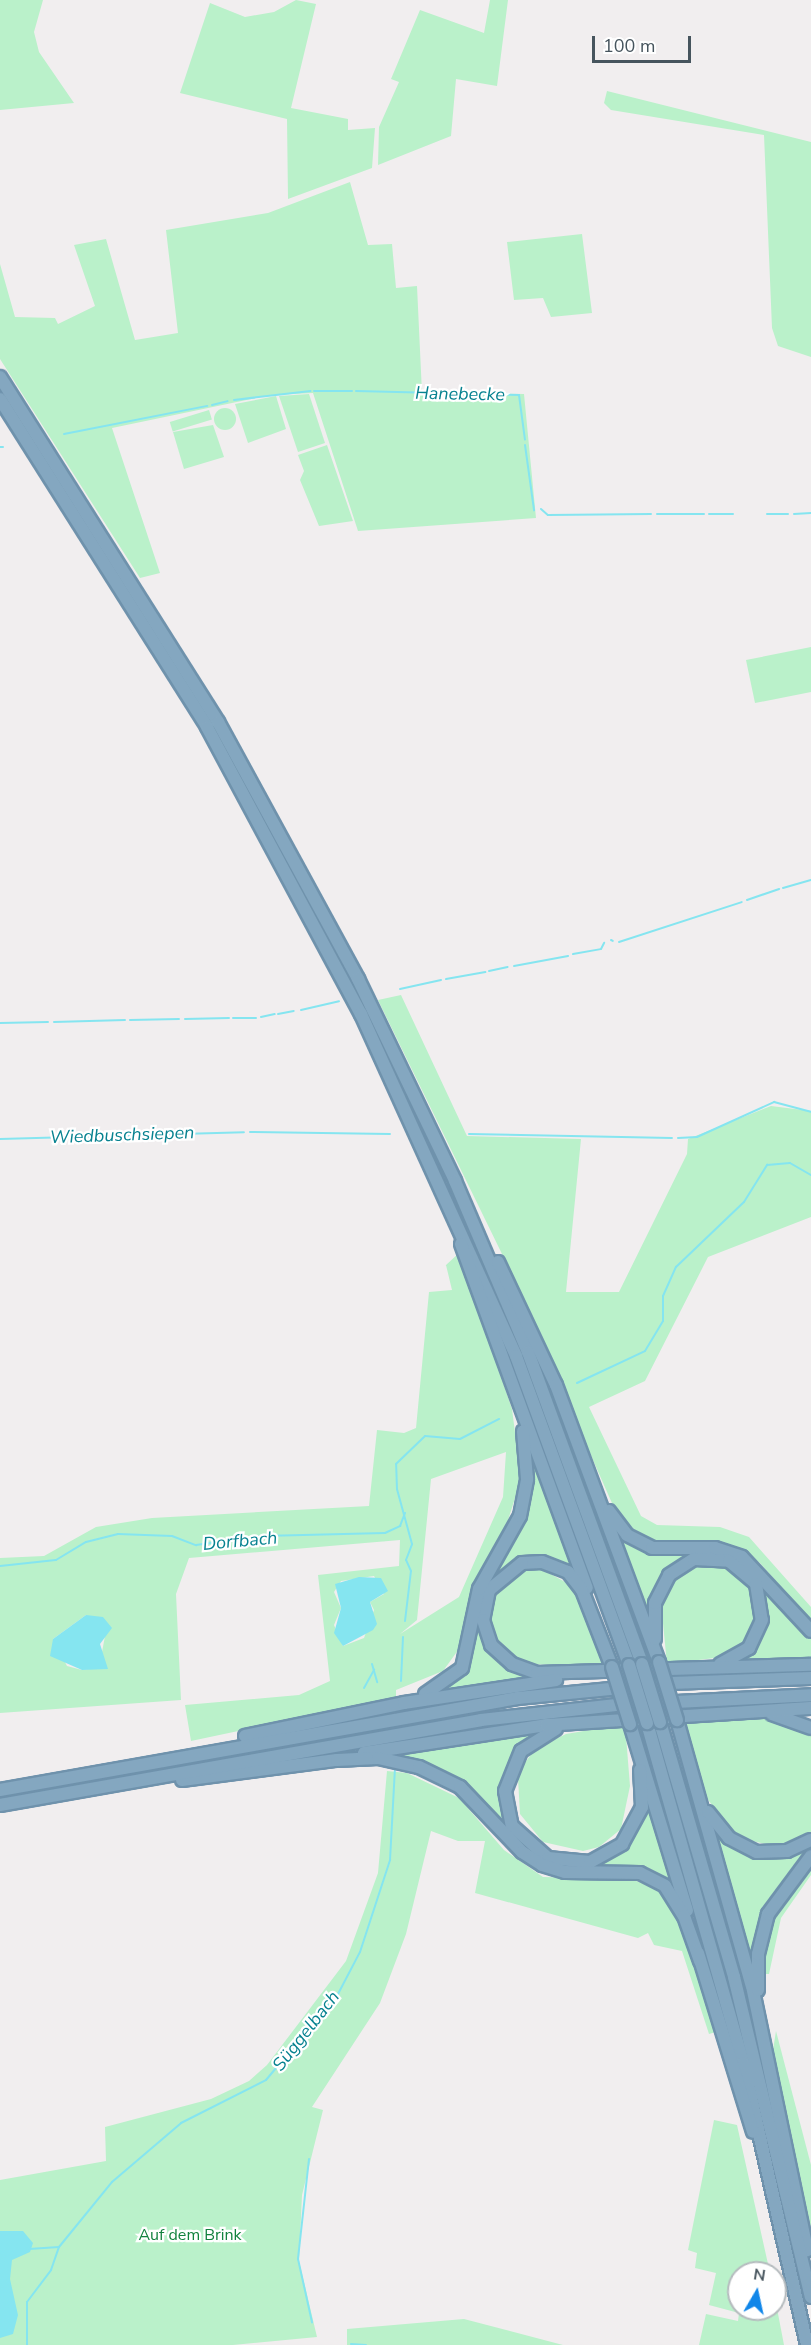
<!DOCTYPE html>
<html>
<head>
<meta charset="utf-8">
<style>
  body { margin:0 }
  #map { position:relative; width:811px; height:2345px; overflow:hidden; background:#f1eeef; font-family:"Nunito Sans",sans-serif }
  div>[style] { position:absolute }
  .green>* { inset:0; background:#baf1ca; transform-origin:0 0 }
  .round { border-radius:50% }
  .water>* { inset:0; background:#85e5f0 }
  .stream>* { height:2px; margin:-1px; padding:0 1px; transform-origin:1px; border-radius:1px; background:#85e5f0 }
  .roads { filter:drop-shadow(2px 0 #6f92ac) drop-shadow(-2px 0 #6f92ac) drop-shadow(0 2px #6f92ac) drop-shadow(0 -2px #6f92ac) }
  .highway>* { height:12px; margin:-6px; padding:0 6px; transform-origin:6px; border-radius:6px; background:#84a7c0 }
  .bridges { filter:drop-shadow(2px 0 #6f92ac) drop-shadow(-2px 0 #6f92ac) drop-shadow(0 2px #6f92ac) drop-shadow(0 -2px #6f92ac) }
  .highway-bridge>* { height:12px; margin:-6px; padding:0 6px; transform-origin:6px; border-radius:6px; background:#84a7c0 }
  span { translate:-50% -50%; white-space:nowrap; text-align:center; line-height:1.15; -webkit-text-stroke:4.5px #fff; paint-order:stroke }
  .park-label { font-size:16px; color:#12823e }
  .water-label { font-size:18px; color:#078290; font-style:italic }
  .north { position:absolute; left:727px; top:2261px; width:60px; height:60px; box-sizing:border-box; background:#fff; border:2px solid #b5bbbe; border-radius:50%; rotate:9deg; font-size:16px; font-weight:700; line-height:24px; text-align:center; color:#46545d }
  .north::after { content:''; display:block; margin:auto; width:21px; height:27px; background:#1086e9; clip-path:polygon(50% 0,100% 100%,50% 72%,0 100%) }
  .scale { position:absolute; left:592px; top:36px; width:99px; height:27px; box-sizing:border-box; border:3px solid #46545d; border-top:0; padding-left:8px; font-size:18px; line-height:21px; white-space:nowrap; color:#46545d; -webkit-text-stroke:4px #fff; paint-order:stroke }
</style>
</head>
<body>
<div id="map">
  <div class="green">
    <div style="clip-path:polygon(0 0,43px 0,34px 32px,39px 52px,74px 103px,0 110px)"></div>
    <div style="clip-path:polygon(296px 0,316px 4px,291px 108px,348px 119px,348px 130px,375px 128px,372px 168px,288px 199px,287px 119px,180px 93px,210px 3px,245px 17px,274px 12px)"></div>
    <div style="clip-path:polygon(490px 0,508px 0,497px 86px,456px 79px,451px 136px,378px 165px,379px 127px,399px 82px,391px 79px,420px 10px,484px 33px)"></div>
    <div style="clip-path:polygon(607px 91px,811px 142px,811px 357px,778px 346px,772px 328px,764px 135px,611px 110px,604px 103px)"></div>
    <div style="clip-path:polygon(350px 182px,368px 245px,392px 244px,396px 288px,417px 286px,422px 393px,524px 394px,536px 518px,358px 531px,313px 393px,271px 395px,112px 428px,160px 573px,140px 578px,0 359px,0 264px,15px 317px,55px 318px,58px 324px,95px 306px,74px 245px,106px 239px,135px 340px,178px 333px,166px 230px,268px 213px)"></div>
    <div style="clip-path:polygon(582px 234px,592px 313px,551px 317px,543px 298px,514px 300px,507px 242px)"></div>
    <div style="clip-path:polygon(309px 394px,325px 443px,298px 452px,279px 396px)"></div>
    <div style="clip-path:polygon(276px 396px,286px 429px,248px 443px,235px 404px)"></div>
    <div class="round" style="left:214px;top:408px;width:22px;height:22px"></div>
    <div style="left:209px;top:410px;width:10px;height:41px;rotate:73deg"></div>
    <div style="clip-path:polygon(213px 425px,224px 457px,184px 469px,173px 432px)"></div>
    <div style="clip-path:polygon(327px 445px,353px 521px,319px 526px,300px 480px,304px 471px,298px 455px)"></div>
    <div style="clip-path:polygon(811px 647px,811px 692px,755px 703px,746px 660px)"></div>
    <div style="clip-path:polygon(401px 995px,467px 1136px,581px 1139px,566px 1292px,619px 1292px,687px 1154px,688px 1139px,771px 1106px,811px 1111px,811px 1217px,708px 1257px,645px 1381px,589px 1407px,641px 1516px,657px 1525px,720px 1527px,749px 1537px,811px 1607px,811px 1622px,760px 1563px,741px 1549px,702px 1541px,653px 1542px,619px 1519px,502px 1254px,378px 1000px)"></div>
    <div style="clip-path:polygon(evenodd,459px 1253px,512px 1409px,521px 1479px,504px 1533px,470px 1597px,464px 1642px,443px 1671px,396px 1690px,396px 1698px,191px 1741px,185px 1705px,299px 1695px,330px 1681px,318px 1575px,399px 1566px,400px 1540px,189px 1558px,176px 1594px,181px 1700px,0 1713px,0 1558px,44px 1556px,96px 1527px,152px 1518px,369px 1506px,377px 1430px,404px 1433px,416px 1428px,429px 1292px,452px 1290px,446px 1265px,459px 1253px,506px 1452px,503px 1497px,459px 1597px,400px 1634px,417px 1620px,431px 1479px,506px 1452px,459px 1253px,374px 1576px,384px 1594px,370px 1602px,374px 1610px,364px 1638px,343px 1646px,334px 1625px,341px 1608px,334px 1592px,341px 1581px,374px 1576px,459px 1253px,86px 1615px,105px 1636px,99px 1668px,82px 1670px,67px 1666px,53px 1639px,86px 1615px)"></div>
    <div style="clip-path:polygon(530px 1449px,575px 1572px,546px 1559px,512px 1562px,493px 1576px,482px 1595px,479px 1626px,487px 1648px,508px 1667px,536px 1677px,443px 1690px,470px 1657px,481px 1594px,524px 1513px)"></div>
    <div style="clip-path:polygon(618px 1532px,656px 1553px,715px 1551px,740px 1559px,756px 1573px,792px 1618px,811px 1634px,811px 1660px,740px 1661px,761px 1638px,766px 1602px,750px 1569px,728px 1556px,699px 1554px,668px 1570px,654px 1592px,649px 1620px)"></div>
    <div style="clip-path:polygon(705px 1563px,737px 1571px,754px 1591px,755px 1628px,730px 1656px,667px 1664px,661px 1603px,671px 1580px)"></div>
    <div style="clip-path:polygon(538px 1567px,576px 1588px,607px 1667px,527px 1664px,494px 1640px,488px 1627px,492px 1596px,511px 1574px)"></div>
    <div style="clip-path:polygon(682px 1717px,768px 1717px,811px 1734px,811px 1833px,778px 1847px,736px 1837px,706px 1797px)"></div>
    <div style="clip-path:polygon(625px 1724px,630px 1786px,621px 1829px,599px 1847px,583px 1851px,543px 1842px,520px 1814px,518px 1778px,524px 1764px,535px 1749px,566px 1734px)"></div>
    <div style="clip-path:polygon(537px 1731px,516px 1749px,502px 1781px,505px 1817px,520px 1843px,540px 1858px,564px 1866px,606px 1860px,636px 1834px,649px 1795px,676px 1891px,643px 1868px,564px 1868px,539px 1860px,519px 1845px,463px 1784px,426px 1765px,384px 1755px)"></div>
    <div style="clip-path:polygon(387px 1771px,407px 1773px,459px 1798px,504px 1850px,543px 1877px,631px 1879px,663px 1891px,682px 1919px,716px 2032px,709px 2034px,682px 1951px,654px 1945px,648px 1933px,638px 1938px,475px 1893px,485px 1841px,458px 1841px,431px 1831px,406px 1934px,380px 2003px,312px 2107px,323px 2110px,302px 2195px,299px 2261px,317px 2337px,233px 2345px,0 2345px,0 2180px,106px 2161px,105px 2127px,211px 2099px,249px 2081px,267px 2065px,346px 1961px,378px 1873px)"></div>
    <div style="clip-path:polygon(715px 1833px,737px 1849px,811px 1844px,776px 1894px,754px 1971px)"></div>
    <div style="clip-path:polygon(811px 1862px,811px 1875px,781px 1918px,769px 1974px,762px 1974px,774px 1916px)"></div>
    <div style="clip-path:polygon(776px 2031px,811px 2165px,811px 2229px,773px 2050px)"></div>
    <div style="clip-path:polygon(714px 2120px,737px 2125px,770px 2273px,739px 2273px,739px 2309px,775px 2309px,775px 2298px,784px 2345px,699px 2345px,706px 2314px,738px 2321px,739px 2313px,709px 2305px,716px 2273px,695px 2268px,697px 2253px,688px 2250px)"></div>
    <div style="clip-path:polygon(464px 2319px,563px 2345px,347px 2345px,347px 2329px)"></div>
  </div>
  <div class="water">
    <div style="clip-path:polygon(359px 1577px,381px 1578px,388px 1591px,370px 1602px,377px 1624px,373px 1630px,343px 1646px,334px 1633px,341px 1608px,335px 1584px)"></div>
    <div style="clip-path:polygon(86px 1615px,103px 1617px,112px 1628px,100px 1644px,108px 1669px,82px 1670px,50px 1656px,53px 1639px)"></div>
    <div style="clip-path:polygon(0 2231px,23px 2231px,33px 2243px,30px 2252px,12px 2260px,10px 2279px,18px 2315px,13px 2334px,0 2338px)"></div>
  </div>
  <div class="stream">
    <div style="left:314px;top:391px;width:38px"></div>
    <div style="left:356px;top:391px;width:163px;rotate:1.4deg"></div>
    <div style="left:519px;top:395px;width:45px;rotate:82.4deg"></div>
    <div style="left:234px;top:400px;width:77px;rotate:-6.8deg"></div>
    <div style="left:212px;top:405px;width:16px;rotate:-14deg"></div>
    <div style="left:64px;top:434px;width:146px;rotate:-11.1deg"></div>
    <div style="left:525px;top:445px;width:66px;rotate:82.1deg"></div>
    <div style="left:0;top:447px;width:3px"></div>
    <div style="left:541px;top:509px;width:9px;rotate:41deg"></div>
    <div style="left:548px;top:515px;width:103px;rotate:-0.6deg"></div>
    <div style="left:657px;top:514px;width:47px"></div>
    <div style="left:709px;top:514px;width:24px"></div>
    <div style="left:767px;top:514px;width:21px"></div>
    <div style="left:794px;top:514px;width:17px;rotate:-3deg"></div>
    <div style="left:783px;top:888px;width:29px;rotate:-16deg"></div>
    <div style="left:747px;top:900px;width:34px;rotate:-19deg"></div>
    <div style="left:611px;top:940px;width:2px;rotate:27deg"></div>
    <div style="left:619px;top:942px;width:129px;rotate:-18deg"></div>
    <div style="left:573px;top:954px;width:28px;rotate:-10deg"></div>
    <div style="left:601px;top:949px;width:7px;rotate:-63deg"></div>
    <div style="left:514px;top:966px;width:55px;rotate:-10.5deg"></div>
    <div style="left:489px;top:971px;width:19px;rotate:-12deg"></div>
    <div style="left:446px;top:979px;width:40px;rotate:-10deg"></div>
    <div style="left:400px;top:989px;width:42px;rotate:-12.4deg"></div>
    <div style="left:301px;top:1010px;width:39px;rotate:-13deg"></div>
    <div style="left:278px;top:1014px;width:16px;rotate:-11deg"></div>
    <div style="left:261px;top:1017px;width:14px;rotate:-12deg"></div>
    <div style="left:233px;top:1018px;width:23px"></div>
    <div style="left:185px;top:1019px;width:44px;rotate:-1.3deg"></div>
    <div style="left:130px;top:1020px;width:49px;rotate:-1.2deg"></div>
    <div style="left:54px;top:1022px;width:71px;rotate:-1.6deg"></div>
    <div style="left:0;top:1023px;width:48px;rotate:-1.2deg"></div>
    <div style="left:250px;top:1132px;width:140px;rotate:0.8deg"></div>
    <div style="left:469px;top:1134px;width:203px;rotate:1.1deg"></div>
    <div style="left:678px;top:1138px;width:19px;rotate:-3deg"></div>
    <div style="left:697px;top:1137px;width:85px;rotate:-24.4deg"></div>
    <div style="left:774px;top:1102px;width:38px;rotate:15deg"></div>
    <div style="left:0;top:1139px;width:244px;rotate:-1.6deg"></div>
    <div style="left:577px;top:1383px;width:75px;rotate:-25.2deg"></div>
    <div style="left:645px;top:1351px;width:35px;rotate:-59deg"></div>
    <div style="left:663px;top:1321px;width:25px;rotate:-90deg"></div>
    <div style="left:663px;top:1296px;width:32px;rotate:-66deg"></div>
    <div style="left:676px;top:1267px;width:94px;rotate:-43.7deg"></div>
    <div style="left:744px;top:1202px;width:44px;rotate:-58.1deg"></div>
    <div style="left:767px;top:1165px;width:23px;rotate:-5deg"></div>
    <div style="left:790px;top:1163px;width:24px;rotate:30deg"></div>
    <div style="left:0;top:1566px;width:56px;rotate:-6.1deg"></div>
    <div style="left:56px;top:1560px;width:35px;rotate:-31deg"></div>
    <div style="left:86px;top:1542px;width:33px;rotate:-14deg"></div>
    <div style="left:118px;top:1534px;width:54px;rotate:2.1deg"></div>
    <div style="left:172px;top:1536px;width:26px;rotate:21deg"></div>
    <div style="left:196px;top:1545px;width:67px;rotate:-7.8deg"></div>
    <div style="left:262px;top:1536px;width:123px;rotate:-1.4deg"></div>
    <div style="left:385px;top:1533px;width:17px;rotate:-25deg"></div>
    <div style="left:400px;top:1526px;width:14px;rotate:-69deg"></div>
    <div style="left:405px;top:1621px;width:50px;rotate:-83.2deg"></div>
    <div style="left:411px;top:1571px;width:12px;rotate:-114deg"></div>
    <div style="left:406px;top:1560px;width:17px;rotate:-69deg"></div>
    <div style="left:412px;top:1544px;width:57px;rotate:-105.3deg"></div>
    <div style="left:397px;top:1489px;width:25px;rotate:-92deg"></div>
    <div style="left:396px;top:1464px;width:40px;rotate:-44deg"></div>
    <div style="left:425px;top:1436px;width:35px;rotate:5deg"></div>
    <div style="left:460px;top:1439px;width:44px;rotate:-27.1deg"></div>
    <div style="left:372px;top:1664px;width:19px;rotate:74deg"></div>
    <div style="left:401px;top:1681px;width:44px;rotate:-87.4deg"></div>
    <div style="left:364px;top:1688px;width:21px;rotate:-61deg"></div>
    <div style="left:309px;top:2159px;width:101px;rotate:96.3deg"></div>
    <div style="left:298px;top:2259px;width:65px;rotate:77.5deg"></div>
    <div style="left:29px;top:2249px;width:30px;rotate:-4deg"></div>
    <div style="left:59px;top:2247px;width:84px;rotate:-50.8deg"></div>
    <div style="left:112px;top:2182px;width:91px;rotate:-40.5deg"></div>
    <div style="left:181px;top:2123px;width:95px;rotate:-26.8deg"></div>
    <div style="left:266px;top:2080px;width:112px;rotate:-50.1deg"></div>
    <div style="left:338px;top:1994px;width:47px;rotate:-62.4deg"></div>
    <div style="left:360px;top:1952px;width:97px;rotate:-71.9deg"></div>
    <div style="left:390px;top:1860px;width:93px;rotate:-86.9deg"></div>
    <div style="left:351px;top:2344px;width:15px;rotate:4deg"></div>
    <div style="left:27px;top:2345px;width:43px;rotate:-90deg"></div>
    <div style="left:27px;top:2302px;width:40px;rotate:-53deg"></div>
    <div style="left:51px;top:2270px;width:24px;rotate:-71deg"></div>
  </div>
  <div class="roads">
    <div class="highway">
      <div style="left:0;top:377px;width:408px;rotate:57.7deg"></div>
      <div style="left:218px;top:722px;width:293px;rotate:61.4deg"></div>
      <div style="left:358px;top:979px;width:224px;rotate:64.3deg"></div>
      <div style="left:455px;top:1181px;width:186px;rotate:66.9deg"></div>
      <div style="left:528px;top:1352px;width:332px;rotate:69.9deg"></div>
      <div style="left:0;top:399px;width:388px;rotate:57.7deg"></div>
      <div style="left:207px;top:727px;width:326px;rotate:61.8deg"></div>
      <div style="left:361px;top:1014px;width:375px;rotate:65.6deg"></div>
      <div style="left:516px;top:1356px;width:329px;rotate:69.9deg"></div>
      <div style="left:461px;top:1244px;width:366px;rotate:69.9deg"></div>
      <div style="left:498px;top:1262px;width:136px;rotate:64.8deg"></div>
      <div style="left:556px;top:1385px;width:296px;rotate:69.6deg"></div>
      <div style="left:609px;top:1511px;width:30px;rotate:53deg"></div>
      <div style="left:627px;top:1535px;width:28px;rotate:27deg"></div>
      <div style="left:652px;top:1548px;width:63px"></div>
      <div style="left:715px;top:1548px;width:28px;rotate:18deg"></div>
      <div style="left:742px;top:1557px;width:101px;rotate:47deg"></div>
      <div style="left:655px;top:1639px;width:36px;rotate:-90deg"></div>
      <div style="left:655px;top:1603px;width:31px;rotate:-63deg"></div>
      <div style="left:669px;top:1575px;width:30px;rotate:-33deg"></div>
      <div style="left:694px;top:1559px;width:35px;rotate:3deg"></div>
      <div style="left:729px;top:1561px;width:35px;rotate:40deg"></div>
      <div style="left:756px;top:1584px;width:36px;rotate:81deg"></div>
      <div style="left:762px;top:1620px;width:31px;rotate:115deg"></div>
      <div style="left:749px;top:1648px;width:33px;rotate:151deg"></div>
      <div style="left:612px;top:1667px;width:83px;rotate:-111.3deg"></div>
      <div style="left:582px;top:1590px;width:23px;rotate:-128deg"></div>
      <div style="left:568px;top:1572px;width:28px;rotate:-159deg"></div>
      <div style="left:542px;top:1562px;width:20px;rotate:177deg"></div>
      <div style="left:522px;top:1563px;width:43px;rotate:140.7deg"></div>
      <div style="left:489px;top:1590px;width:31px;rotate:101deg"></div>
      <div style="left:483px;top:1620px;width:26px;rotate:72deg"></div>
      <div style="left:491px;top:1645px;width:28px;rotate:42deg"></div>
      <div style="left:512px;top:1664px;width:27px;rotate:20deg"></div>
      <div style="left:537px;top:1673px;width:274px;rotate:-1.7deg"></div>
      <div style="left:425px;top:1694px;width:45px;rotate:-35.1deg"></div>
      <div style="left:462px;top:1668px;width:81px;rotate:-77.9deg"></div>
      <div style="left:479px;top:1589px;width:84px;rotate:-60.7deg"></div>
      <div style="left:520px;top:1516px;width:38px;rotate:-79deg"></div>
      <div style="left:527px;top:1479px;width:48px;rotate:-94.8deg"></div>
      <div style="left:772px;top:1714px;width:41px;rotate:19.7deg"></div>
      <div style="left:677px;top:1720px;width:276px;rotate:74.3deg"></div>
      <div style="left:752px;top:1986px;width:270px;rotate:78.2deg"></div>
      <div style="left:660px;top:1722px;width:266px;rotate:73.8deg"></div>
      <div style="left:734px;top:1977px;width:329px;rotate:76.5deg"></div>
      <div style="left:647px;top:1723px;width:353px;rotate:74.2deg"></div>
      <div style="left:743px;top:2063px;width:289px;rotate:77.2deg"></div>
      <div style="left:630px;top:1724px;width:195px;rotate:73deg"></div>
      <div style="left:556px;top:1729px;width:41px;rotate:147.8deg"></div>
      <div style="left:521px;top:1751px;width:43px;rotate:111.8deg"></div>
      <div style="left:505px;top:1791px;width:36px;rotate:79deg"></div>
      <div style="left:512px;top:1826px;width:48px;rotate:41.6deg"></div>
      <div style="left:548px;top:1858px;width:42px;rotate:5.4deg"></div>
      <div style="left:590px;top:1862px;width:37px;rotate:-29deg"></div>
      <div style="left:622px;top:1844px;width:42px;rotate:-61.6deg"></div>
      <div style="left:642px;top:1807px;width:37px;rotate:-93deg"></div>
      <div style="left:245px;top:1736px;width:162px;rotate:-11.7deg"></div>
      <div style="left:404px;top:1703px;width:154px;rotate:-8.6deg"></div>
      <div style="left:364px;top:1753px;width:184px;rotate:-8.7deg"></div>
      <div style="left:546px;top:1725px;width:266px;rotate:-3.7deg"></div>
      <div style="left:182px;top:1780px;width:156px;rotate:-7.4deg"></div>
      <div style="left:337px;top:1760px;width:41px;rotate:-2.8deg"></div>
      <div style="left:378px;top:1758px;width:42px;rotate:12.4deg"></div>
      <div style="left:419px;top:1767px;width:46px;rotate:26deg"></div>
      <div style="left:460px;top:1787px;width:90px;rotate:46.4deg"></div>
      <div style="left:522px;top:1852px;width:24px;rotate:33deg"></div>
      <div style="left:542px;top:1865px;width:24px;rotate:17deg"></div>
      <div style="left:565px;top:1872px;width:75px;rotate:0.8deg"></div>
      <div style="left:640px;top:1873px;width:28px;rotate:27deg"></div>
      <div style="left:665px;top:1886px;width:36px;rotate:58deg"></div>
      <div style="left:684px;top:1916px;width:48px;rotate:70.4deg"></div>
      <div style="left:0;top:1790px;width:526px;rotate:-10.07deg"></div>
      <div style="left:518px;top:1698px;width:154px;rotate:-5.6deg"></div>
      <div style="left:671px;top:1683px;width:140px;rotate:-2deg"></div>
      <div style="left:0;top:1805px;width:488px;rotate:-10deg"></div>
      <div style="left:481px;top:1720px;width:136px;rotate:-6.3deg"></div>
      <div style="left:616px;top:1705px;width:195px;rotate:-2.9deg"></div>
      <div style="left:708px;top:1812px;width:33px;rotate:51deg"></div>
      <div style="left:729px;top:1838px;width:31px;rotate:27deg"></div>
      <div style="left:757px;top:1852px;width:30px;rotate:-2deg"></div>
      <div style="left:787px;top:1851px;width:26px;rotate:-25deg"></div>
      <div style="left:698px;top:1953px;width:187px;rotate:72.9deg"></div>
      <div style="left:758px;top:1990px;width:36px;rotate:-90deg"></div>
      <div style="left:758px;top:1954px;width:41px;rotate:-76deg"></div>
      <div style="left:768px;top:1914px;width:72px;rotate:-53.4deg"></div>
    </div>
  </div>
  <div class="bridges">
    <div class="highway-bridge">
      <div style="left:659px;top:1662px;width:61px;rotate:72.8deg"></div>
      <div style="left:642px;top:1664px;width:61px;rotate:72.8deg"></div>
      <div style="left:629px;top:1665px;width:61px;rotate:72.8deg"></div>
      <div style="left:612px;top:1667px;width:60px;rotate:72.5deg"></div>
    </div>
  </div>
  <div class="park-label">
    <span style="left:190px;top:2235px">Auf dem Brink</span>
  </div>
  <div class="water-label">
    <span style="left:460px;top:394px;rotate:1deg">Hanebecke</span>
    <span style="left:122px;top:1135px;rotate:-2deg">Wiedbuschsiepen</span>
    <span style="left:240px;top:1541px;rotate:-5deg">Dorfbach</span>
    <span style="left:306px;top:2031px;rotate:-52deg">Süggelbach</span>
  </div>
  <div class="north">N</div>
  <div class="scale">100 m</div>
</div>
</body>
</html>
